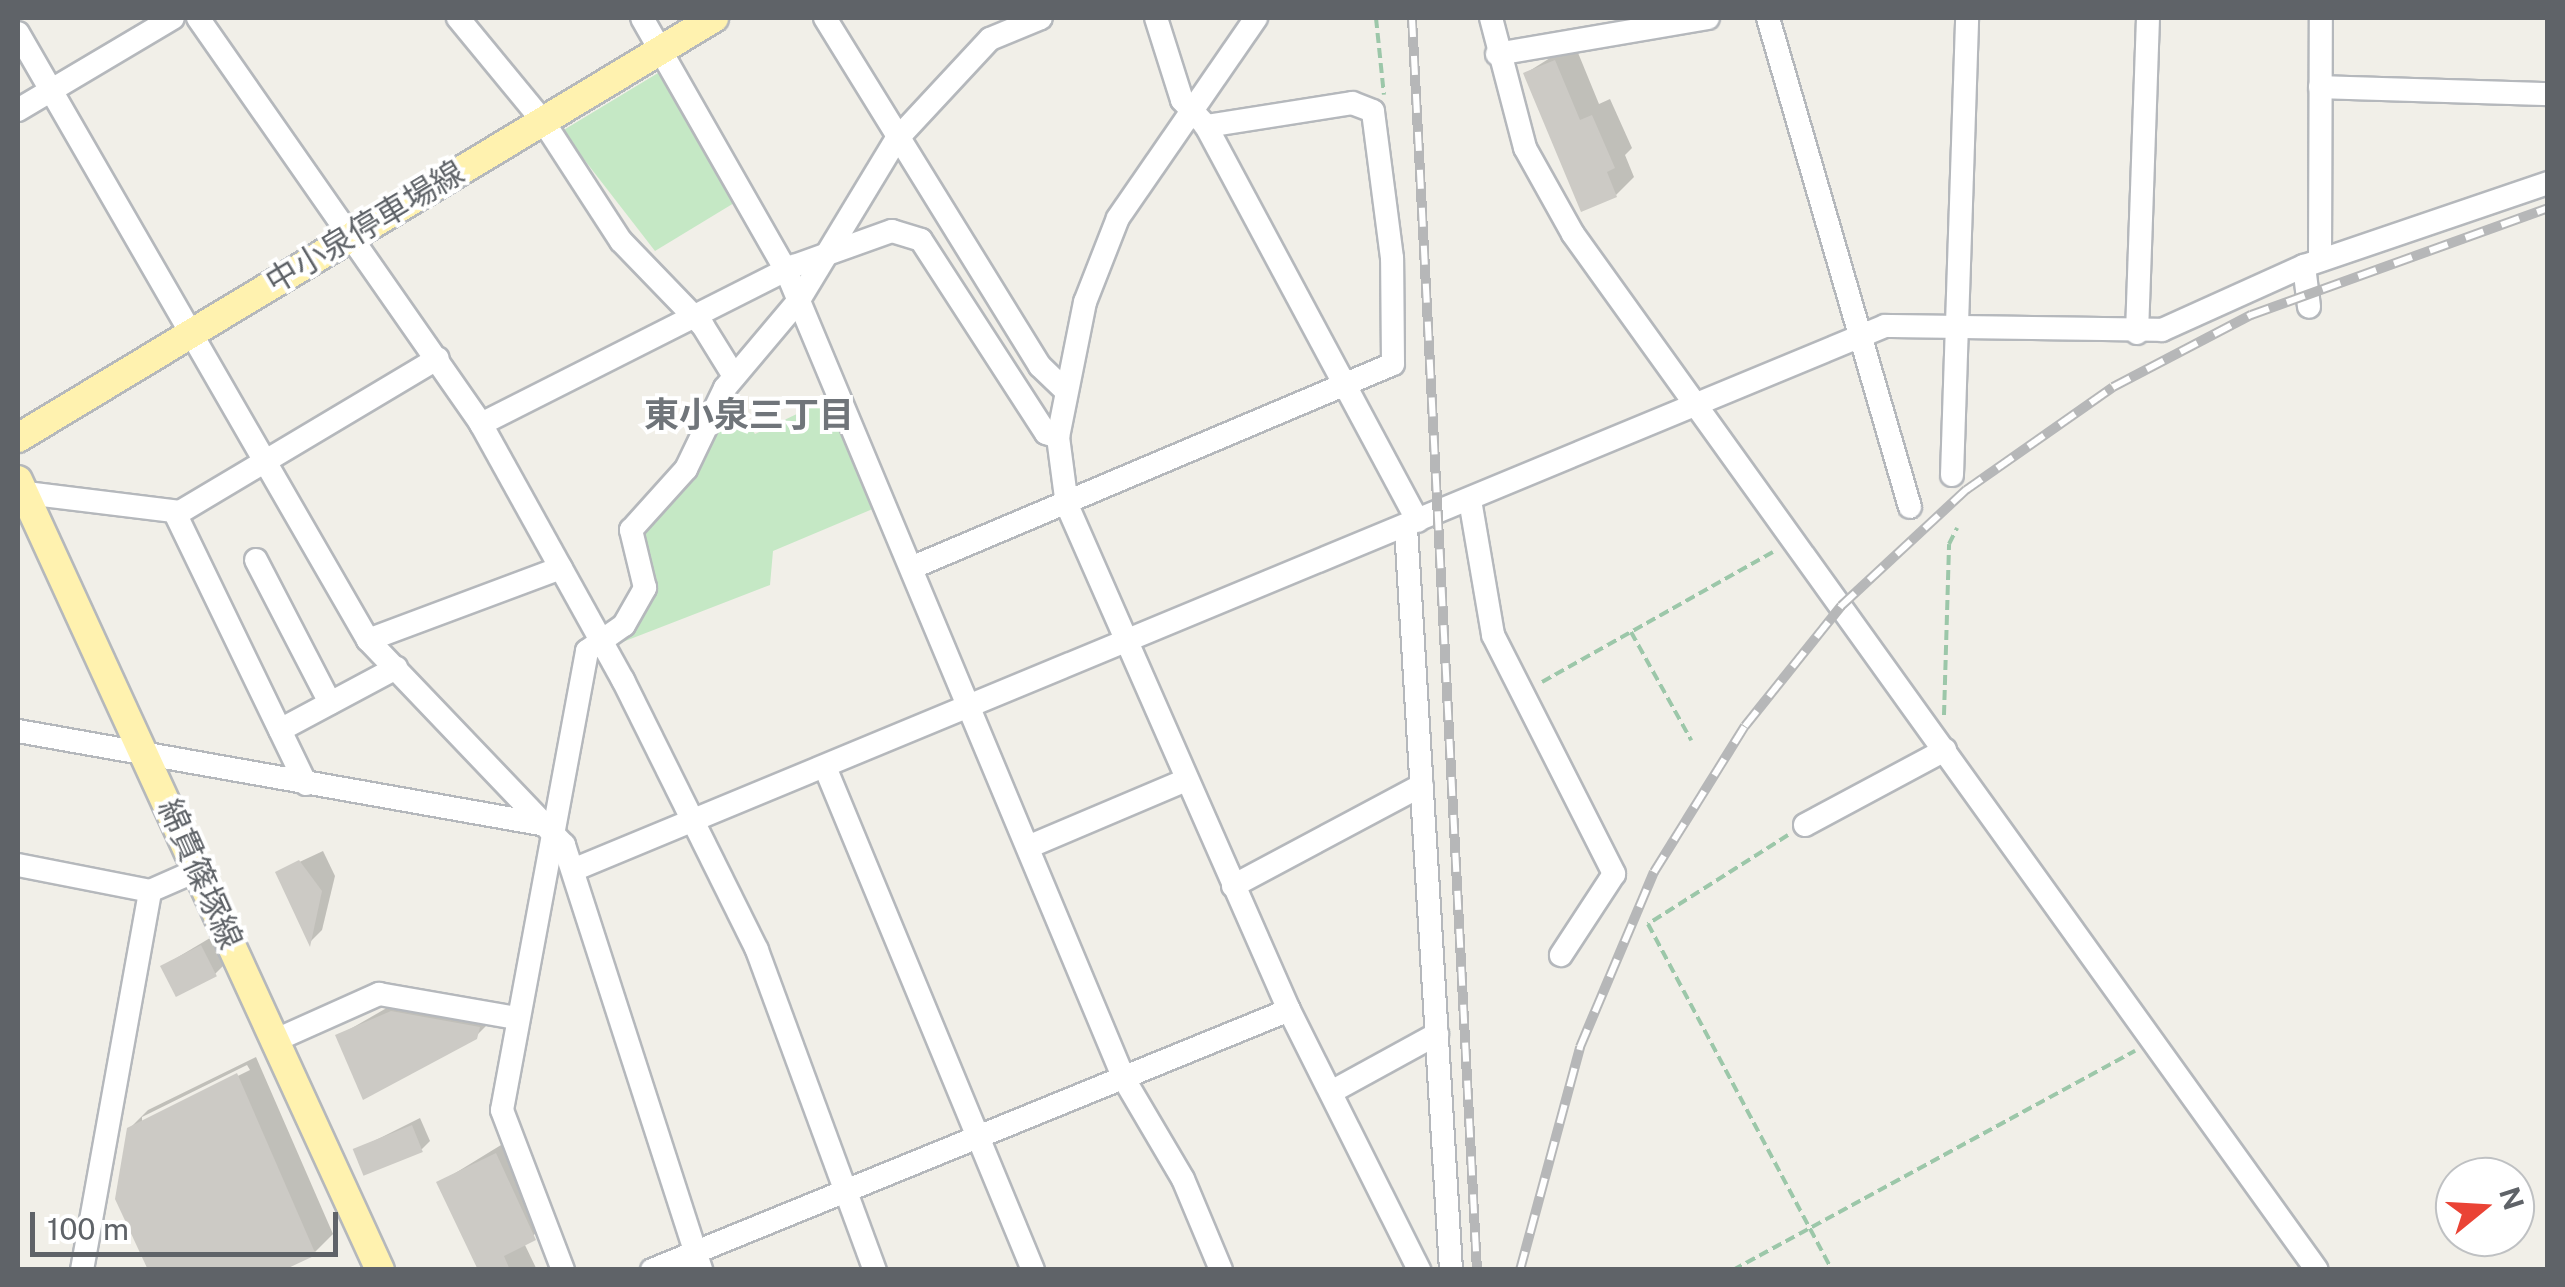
<!DOCTYPE html>
<html>
<head>
<meta charset="utf-8">
<style>
  body { margin:0 }
  #map { position:relative; width:2565px; height:1287px; overflow:hidden; background:#f1efe8; font-family:"Public Sans","Noto Sans JP",sans-serif }
  div>[style] { position:absolute }
  .green>* { inset:0; background:#c5e8c5 }
  .shadow>* { inset:0; background:#0003 }
  .building>* { inset:0; background:#cccac5; transform-origin:0 0 }
  .path>* { height:4px; margin-top:-2px; transform-origin:0; background:repeating-linear-gradient(90deg,#9cc7a9 0 10px,transparent 0 15px) }
  .roads { filter:drop-shadow(2px 0 #b5b8bc) drop-shadow(-2px 0 #b5b8bc) drop-shadow(0 2px #b5b8bc) drop-shadow(0 -2px #b5b8bc) }
  .minor>* { height:22px; margin:-11px; padding:0 11px; transform-origin:11px; border-radius:11px; background:#fff }
  .major>* { height:28px; margin:-14px; padding:0 14px; transform-origin:14px; border-radius:14px; background:#fff2af }
  .rail>* { height:10px; margin-top:-5px; transform-origin:0; background:repeating-linear-gradient(90deg,#fff 0 19px,#b6b7b8 0 38px); box-sizing:border-box; border-block:2px solid #b6b7b8 }
  span { translate:-50% -50%; white-space:nowrap; text-align:center; line-height:1.15; -webkit-text-stroke:8px #fff; paint-order:stroke }
  .street-label { font-size:32px; color:#5f6368 }
  .neighbourhood-label { font-size:35px; color:#70757a; font-weight:700 }
  .frame { position:absolute; inset:0; border:20px solid #5f6368; pointer-events:none }
  .north { position:absolute; left:2435px; top:1157px; width:100px; height:100px; box-sizing:border-box; background:#fff; border:2px solid #bfc1c3; border-radius:50%; rotate:72deg; font-size:28px; font-weight:700; line-height:40px; text-align:center; color:#5f6368 }
  .north::after { content:''; display:block; margin:auto; width:35px; height:45px; background:#ea4335; clip-path:polygon(50% 0,100% 100%,50% 72%,0 100%) }
  .scale { position:absolute; left:30px; top:1212px; width:308px; height:45px; box-sizing:border-box; border:5px solid #5f6368; border-top:0; padding-left:12px; font-size:30px; line-height:35px; white-space:nowrap; color:#5f6368; -webkit-text-stroke:8px #fff; paint-order:stroke }
</style>
</head>
<body>
<div id="map">
  <div class="green">
    <div style="clip-path:polygon(658px 73px,670px 78px,739px 200px,655px 251px,562px 131px)"></div>
    <div style="clip-path:polygon(830px 398px,875px 508px,773px 551px,770px 585px,620px 643px,656px 596px,637px 537px,704px 456px,732px 400px,755px 434px)"></div>
  </div>
  <div class="shadow">
    <div style="clip-path:polygon(1574px 43px,1599px 104px,1610px 99px,1632px 148px,1625px 155px,1634px 177px,1616px 195px,1526px 73px)"></div>
    <div style="clip-path:polygon(323px 851px,335px 876px,322px 930px,310px 942px,278px 872px)"></div>
    <div style="clip-path:polygon(210px 938px,224px 965px,215px 974px,163px 966px)"></div>
    <div style="clip-path:polygon(411px 994px,494px 1018px,475px 1037px,338px 1036px)"></div>
    <div style="clip-path:polygon(evenodd,256px 1057px,333px 1234px,315px 1252px,129px 1129px,148px 1110px,256px 1057px,247px 1065px,250px 1070px,142px 1123px,142px 1117px,247px 1065px)"></div>
    <div style="clip-path:polygon(420px 1118px,430px 1141px,422px 1149px,356px 1150px)"></div>
    <div style="clip-path:polygon(514px 1137px,552px 1220px,524px 1243px,537px 1270px,481px 1270px,439px 1183px)"></div>
  </div>
  <div class="building">
    <div style="clip-path:polygon(1555px 60px,1580px 120px,1592px 115px,1615px 168px,1607px 172px,1617px 197px,1581px 212px,1523px 73px)"></div>
    <div style="clip-path:polygon(299px 860px,322px 891px,310px 947px,275px 872px)"></div>
    <div style="left:201px;top:945px;width:35px;height:46px;rotate:63deg"></div>
    <div style="clip-path:polygon(391px 1011px,480px 1027px,477px 1039px,363px 1100px,335px 1035px)"></div>
    <div style="clip-path:polygon(237px 1073px,316px 1255px,284px 1270px,148px 1270px,115px 1199px,127px 1128px)"></div>
    <div style="left:412px;top:1125px;width:29px;height:64px;rotate:68deg"></div>
    <div style="clip-path:polygon(496px 1153px,536px 1240px,504px 1256px,510px 1270px,478px 1270px,436px 1182px)"></div>
  </div>
  <div class="path">
    <div style="left:1376px;top:18px;width:77px;rotate:84.1deg"></div>
    <div style="left:1631px;top:632px;width:124px;rotate:60.9deg"></div>
    <div style="left:1542px;top:682px;width:265px;rotate:-29.4deg"></div>
    <div style="left:1944px;top:715px;width:171px;rotate:-88.3deg"></div>
    <div style="left:1949px;top:544px;width:18px;rotate:-63deg"></div>
    <div style="left:1788px;top:835px;width:166px;rotate:147.6deg"></div>
    <div style="left:1648px;top:924px;width:392px;rotate:62deg"></div>
    <div style="left:1733px;top:1270px;width:458px;rotate:-28.6deg"></div>
  </div>
  <div class="roads">
    <div class="minor">
      <div style="left:198px;top:18px;width:495px;rotate:55.1deg"></div>
      <div style="left:481px;top:424px;width:293px;rotate:61deg"></div>
      <div style="left:623px;top:680px;width:301px;rotate:63.6deg"></div>
      <div style="left:757px;top:950px;width:341px;rotate:69.8deg"></div>
      <div style="left:458px;top:18px;width:134px;rotate:50.5deg"></div>
      <div style="left:543px;top:121px;width:143px;rotate:57deg"></div>
      <div style="left:621px;top:241px;width:118px;rotate:46deg"></div>
      <div style="left:703px;top:326px;width:59px;rotate:58.2deg"></div>
      <div style="left:642px;top:18px;width:290px;rotate:60.3deg"></div>
      <div style="left:786px;top:270px;width:877px;rotate:67.32deg"></div>
      <div style="left:1124px;top:1079px;width:116px;rotate:59.5deg"></div>
      <div style="left:1183px;top:1179px;width:99px;rotate:67.3deg"></div>
      <div style="left:825px;top:18px;width:409px;rotate:58.3deg"></div>
      <div style="left:1040px;top:366px;width:33px;rotate:44deg"></div>
      <div style="left:1156px;top:18px;width:86px;rotate:72.4deg"></div>
      <div style="left:1182px;top:100px;width:35px;rotate:47deg"></div>
      <div style="left:1206px;top:126px;width:448px;rotate:61.8deg"></div>
      <div style="left:1256px;top:18px;width:243px;rotate:124.6deg"></div>
      <div style="left:1118px;top:218px;width:90px;rotate:111.4deg"></div>
      <div style="left:1085px;top:302px;width:138px;rotate:101.3deg"></div>
      <div style="left:1058px;top:437px;width:69px;rotate:82.5deg"></div>
      <div style="left:1067px;top:505px;width:552px;rotate:66.27deg"></div>
      <div style="left:1289px;top:1010px;width:291px;rotate:63.4deg"></div>
      <div style="left:1491px;top:18px;width:134px;rotate:75.3deg"></div>
      <div style="left:1525px;top:148px;width:98px;rotate:60.8deg"></div>
      <div style="left:1573px;top:234px;width:1275px;rotate:54.32deg"></div>
      <div style="left:1768px;top:18px;width:509px;rotate:73.81deg"></div>
      <div style="left:18px;top:33px;width:701px;rotate:60.03deg"></div>
      <div style="left:368px;top:640px;width:284px;rotate:46.3deg"></div>
      <div style="left:564px;top:845px;width:447px;rotate:72.1deg"></div>
      <div style="left:1497px;top:54px;width:214px;rotate:-9.7deg"></div>
      <div style="left:2320px;top:87px;width:228px;rotate:1.8deg"></div>
      <div style="left:18px;top:110px;width:180px;rotate:-30.7deg"></div>
      <div style="left:2320px;top:260px;width:242px;rotate:-89.8deg"></div>
      <div style="left:2304px;top:266px;width:41px;rotate:83deg"></div>
      <div style="left:2137px;top:333px;width:315px;rotate:-88deg"></div>
      <div style="left:481px;top:424px;width:351px;rotate:-26.8deg"></div>
      <div style="left:794px;top:266px;width:104px;rotate:-19.7deg"></div>
      <div style="left:892px;top:231px;width:30px;rotate:17deg"></div>
      <div style="left:921px;top:240px;width:230px;rotate:57.1deg"></div>
      <div style="left:1046px;top:433px;width:13px;rotate:18deg"></div>
      <div style="left:1952px;top:475px;width:457px;rotate:-88.1deg"></div>
      <div style="left:18px;top:492px;width:163px;rotate:7deg"></div>
      <div style="left:180px;top:512px;width:300px;rotate:-30.8deg"></div>
      <div style="left:1470px;top:500px;width:137px;rotate:80.3deg"></div>
      <div style="left:1493px;top:635px;width:268px;rotate:63.1deg"></div>
      <div style="left:1614px;top:874px;width:97px;rotate:123.2deg"></div>
      <div style="left:175px;top:513px;width:301px;rotate:64.2deg"></div>
      <div style="left:1406px;top:528px;width:743px;rotate:86.53deg"></div>
      <div style="left:256px;top:560px;width:161px;rotate:62.6deg"></div>
      <div style="left:911px;top:568px;width:523px;rotate:-22.94deg"></div>
      <div style="left:1393px;top:364px;width:106px;rotate:-90.5deg"></div>
      <div style="left:1392px;top:258px;width:148px;rotate:-97.4deg"></div>
      <div style="left:1373px;top:111px;width:22px;rotate:-159deg"></div>
      <div style="left:1352px;top:103px;width:148px;rotate:171deg"></div>
      <div style="left:368px;top:640px;width:206px;rotate:-20.5deg"></div>
      <div style="left:280px;top:730px;width:132px;rotate:-28.1deg"></div>
      <div style="left:18px;top:731px;width:542px;rotate:10.09deg"></div>
      <div style="left:825px;top:767px;width:544px;rotate:67.53deg"></div>
      <div style="left:1805px;top:825px;width:159px;rotate:-28.2deg"></div>
      <div style="left:1028px;top:847px;width:172px;rotate:-23deg"></div>
      <div style="left:18px;top:865px;width:135px;rotate:11.1deg"></div>
      <div style="left:150px;top:891px;width:52px;rotate:-23.6deg"></div>
      <div style="left:573px;top:870px;width:1420px;rotate:-22.52deg"></div>
      <div style="left:1885px;top:326px;width:277px;rotate:0.8deg"></div>
      <div style="left:2162px;top:330px;width:156px;rotate:-24.3deg"></div>
      <div style="left:2304px;top:266px;width:258px;rotate:-18.8deg"></div>
      <div style="left:1233px;top:886px;width:214px;rotate:-28.1deg"></div>
      <div style="left:276px;top:1040px;width:113px;rotate:-24.1deg"></div>
      <div style="left:379px;top:994px;width:140px;rotate:9.9deg"></div>
      <div style="left:1331px;top:1092px;width:121px;rotate:-28.7deg"></div>
      <div style="left:82px;top:1270px;width:385px;rotate:-79.8deg"></div>
      <div style="left:563px;top:1270px;width:171px;rotate:-110.9deg"></div>
      <div style="left:502px;top:1110px;width:467px;rotate:-79.5deg"></div>
      <div style="left:587px;top:651px;width:45px;rotate:-35.1deg"></div>
      <div style="left:624px;top:625px;width:43px;rotate:-60.4deg"></div>
      <div style="left:645px;top:588px;width:60px;rotate:-103.6deg"></div>
      <div style="left:631px;top:530px;width:82px;rotate:-48deg"></div>
      <div style="left:686px;top:469px;width:90px;rotate:-64.3deg"></div>
      <div style="left:725px;top:388px;width:115px;rotate:-49.9deg"></div>
      <div style="left:799px;top:300px;width:187px;rotate:-58.8deg"></div>
      <div style="left:896px;top:140px;width:138px;rotate:-47.1deg"></div>
      <div style="left:990px;top:39px;width:55px;rotate:-22.4deg"></div>
      <div style="left:652px;top:1270px;width:688px;rotate:-22.2deg"></div>
    </div>
    <div class="major">
      <div style="left:18px;top:438px;width:813px;rotate:-31.11deg"></div>
      <div style="left:18px;top:480px;width:869px;rotate:65.38deg"></div>
    </div>
  </div>
  <div class="rail">
    <div style="left:1412px;top:18px;width:1254px;rotate:87.03deg"></div>
    <div style="left:1520px;top:1270px;width:231px;rotate:-74.9deg"></div>
    <div style="left:1580px;top:1047px;width:190px;rotate:-67.1deg"></div>
    <div style="left:1654px;top:872px;width:172px;rotate:-58.1deg"></div>
    <div style="left:1745px;top:726px;width:154px;rotate:-51.3deg"></div>
    <div style="left:1841px;top:606px;width:171px;rotate:-42.9deg"></div>
    <div style="left:1966px;top:490px;width:179px;rotate:-35deg"></div>
    <div style="left:2113px;top:387px;width:156px;rotate:-27.6deg"></div>
    <div style="left:2251px;top:315px;width:316px;rotate:-19.8deg"></div>
  </div>
  <div class="street-label">
    <span style="left:365px;top:227px;rotate:-31deg">中小泉停車場線</span>
    <span style="left:200px;top:874px;rotate:66deg">綿貫篠塚線</span>
  </div>
  <div class="neighbourhood-label">
    <span style="left:749px;top:415px">東小泉三丁目</span>
  </div>
  <div class="frame"></div>
  <div class="north">N</div>
  <div class="scale">100 m</div>
</div>
</body>
</html>
